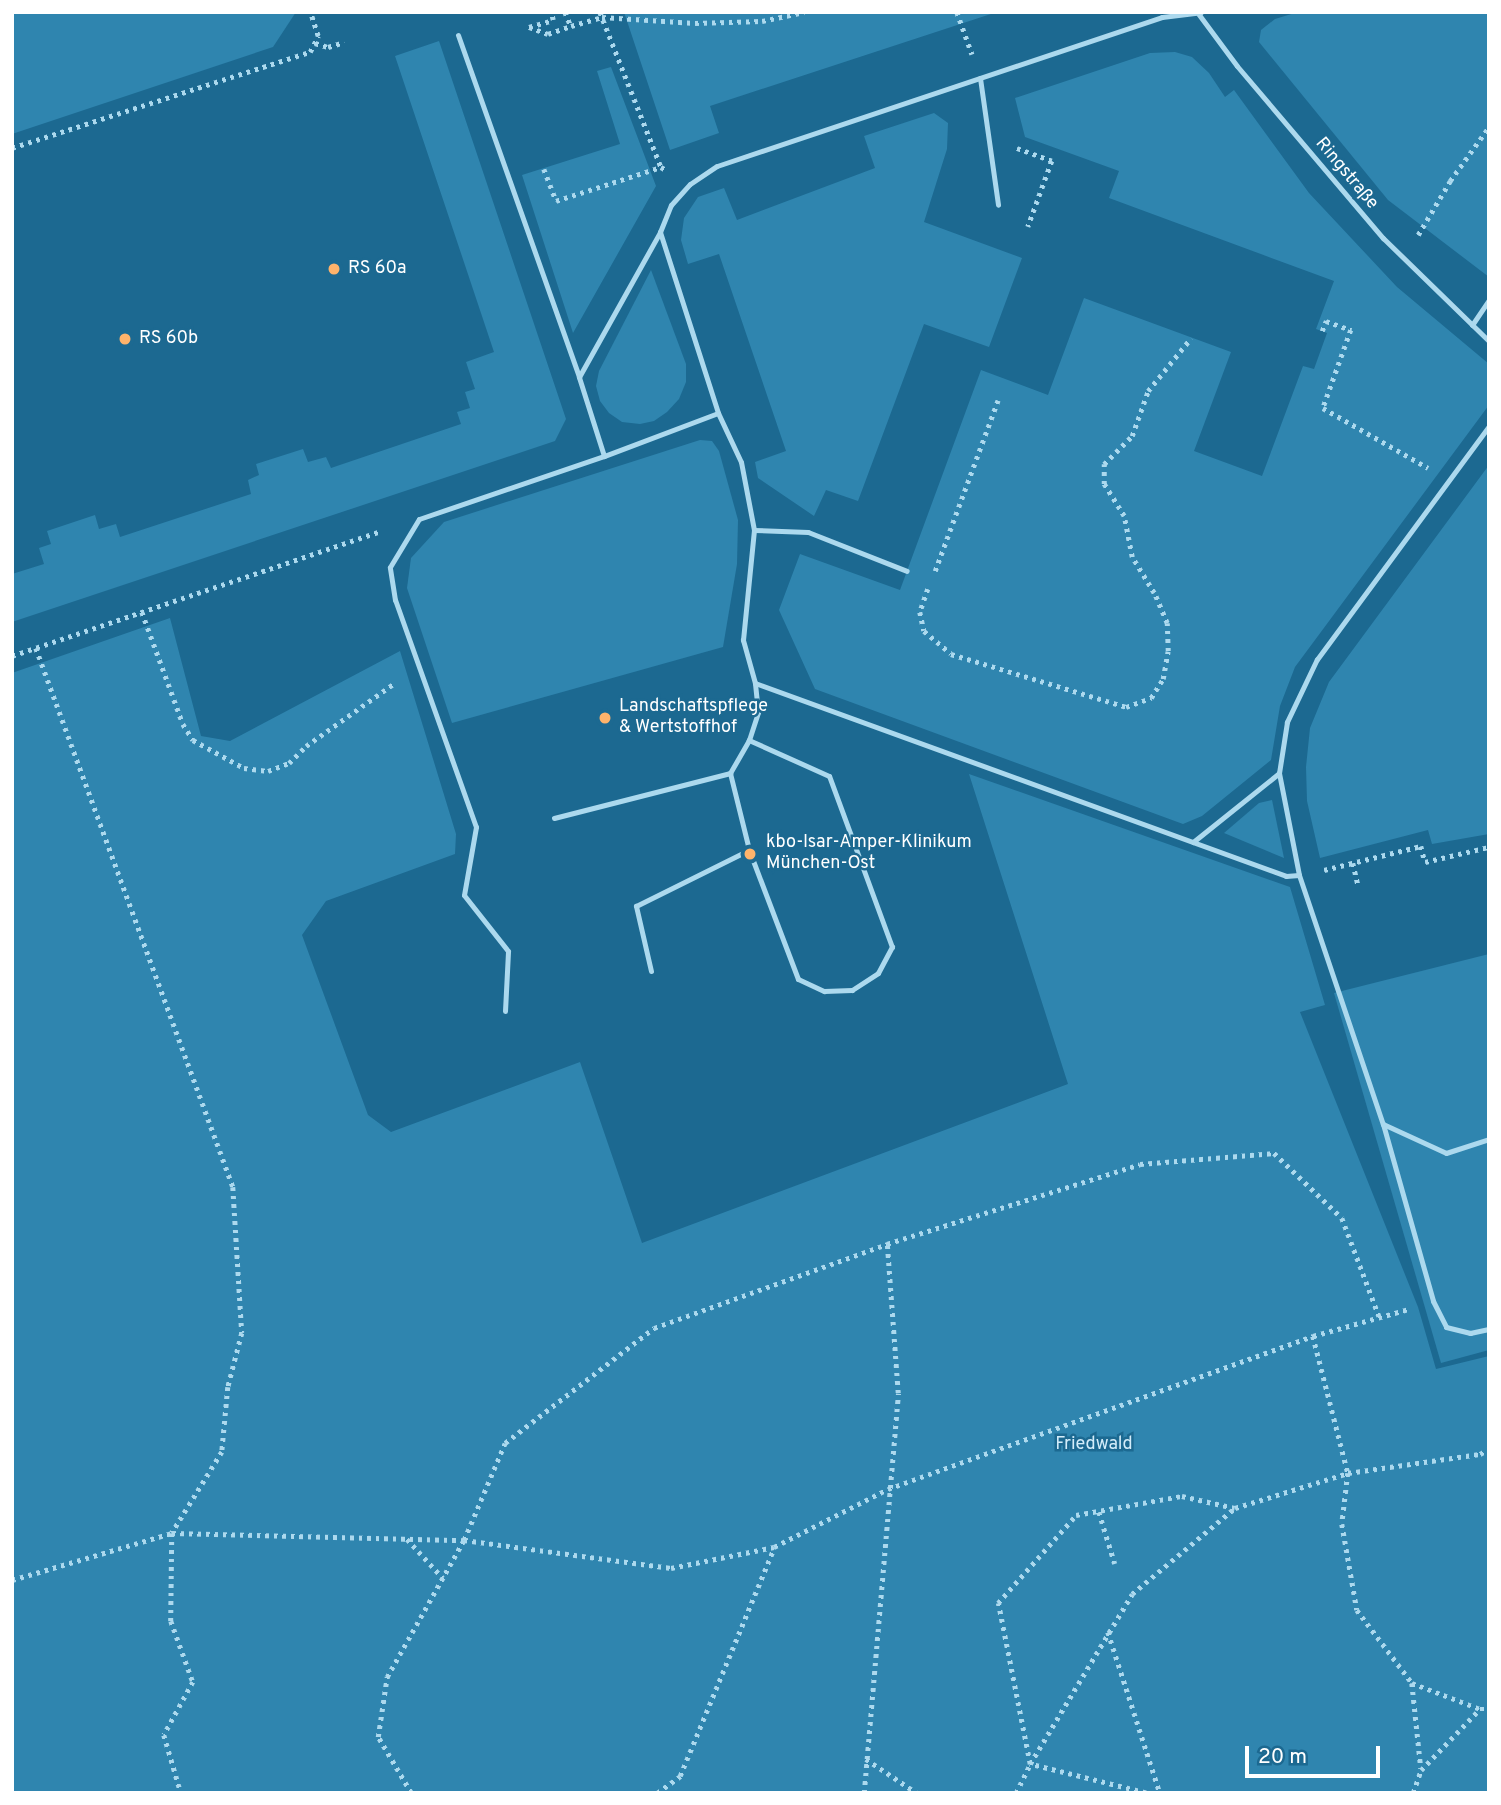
<!DOCTYPE html>
<html>
<head>
<meta charset="utf-8">
<style>
  body { margin:0 }
  #map { position:relative; width:1501px; height:1805px; overflow:hidden; background:#1c6991; font-family:Overpass,sans-serif }
  div>[style] { position:absolute }
  .green>* { inset:0; background:#2f85af }
  .path>* { height:4.5px; margin-top:-2.25px; transform-origin:0; background:repeating-linear-gradient(90deg,#acd9ee 0 3.5px,transparent 0 8.5px) }
  .service>* { height:5px; margin:-2.5px; padding:0 2.5px; transform-origin:2.5px; border-radius:2.5px; background:#acd9ee }
  .dots>* { width:19px; height:19px; translate:-50% -50%; box-sizing:border-box; border:4px solid #1c6991; border-radius:50% }
  span { translate:-50% -50%; white-space:nowrap; text-align:center; line-height:1.15; -webkit-text-stroke:5px #1c6991; paint-order:stroke }
  .street-label { font-size:18px; color:#fff }
  .poi-label { font-size:18px; color:#fff }
  .left { translate:0 -50%; text-align:left }
  .park-label { font-size:18px; color:#d3edfa }
  .frame { position:absolute; inset:0; border:14px solid #fff; pointer-events:none }
  .scale { position:absolute; left:1245px; top:1746px; width:135px; height:32px; box-sizing:border-box; border:4px solid #fff; border-top:0; padding-left:9px; font-size:21px; line-height:24px; white-space:nowrap; color:#fff; -webkit-text-stroke:5px #1c6991; paint-order:stroke }
</style>
</head>
<body>
<div id="map">
  <div class="green">
    <div style="clip-path:polygon(12px 12px,296px 12px,273px 47px,12px 134px)"></div>
    <div style="clip-path:polygon(624px 12px,997px 12px,710px 106px,719px 133px,670px 150px)"></div>
    <div style="clip-path:polygon(1298px 12px,1489px 12px,1489px 277px,1388px 200px,1259px 42px,1261px 30px,1275px 19px)"></div>
    <div style="clip-path:polygon(439px 41px,566px 419px,555px 441px,12px 622px,12px 574px,44px 564px,39px 548px,51px 544px,47px 531px,95px 515px,99px 529px,116px 524px,120px 537px,251px 494px,248px 480px,259px 475px,256px 464px,303px 449px,308px 462px,326px 457px,331px 468px,461px 424px,457px 412px,470px 408px,465px 392px,475px 389px,466px 362px,494px 352px,395px 56px)"></div>
    <div style="clip-path:polygon(1175px 52px,1192px 57px,1209px 73px,1225px 97px,1234px 90px,1309px 193px,1397px 287px,1489px 364px,1489px 405px,1295px 667px,1280px 706px,1271px 760px,1202px 816px,1183px 824px,815px 689px,779px 610px,800px 554px,900px 590px,981px 370px,1048px 395px,1084px 298px,1231px 352px,1194px 451px,1262px 476px,1303px 366px,1314px 369px,1327px 333px,1316px 329px,1334px 281px,1109px 198px,1119px 171px,1025px 137px,1015px 98px,1150px 53px)"></div>
    <div style="clip-path:polygon(611px 67px,656px 186px,573px 333px,522px 175px,620px 144px,597px 71px)"></div>
    <div style="clip-path:polygon(934px 113px,948px 123px,947px 149px,924px 222px,1022px 258px,989px 347px,924px 324px,858px 501px,826px 490px,814px 516px,758px 478px,755px 462px,786px 451px,719px 254px,688px 264px,681px 240px,684px 218px,698px 197px,724px 188px,737px 220px,875px 168px,864px 136px)"></div>
    <div style="clip-path:polygon(651px 270px,686px 364px,686px 382px,679px 399px,667px 412px,654px 421px,640px 424px,622px 422px,609px 413px,600px 401px,596px 386px,599px 371px)"></div>
    <div style="clip-path:polygon(700px 440px,712px 441px,719px 451px,738px 520px,737px 564px,723px 647px,452px 723px,407px 588px,411px 558px,444px 522px)"></div>
    <div style="clip-path:polygon(1489px 465px,1489px 834px,1432px 844px,1428px 830px,1320px 858px,1307px 801px,1306px 767px,1310px 728px,1329px 682px)"></div>
    <div style="clip-path:polygon(170px 618px,201px 736px,230px 741px,400px 651px,456px 834px,455px 854px,326px 901px,302px 935px,368px 1115px,391px 1132px,580px 1062px,642px 1243px,1068px 1084px,969px 774px,1290px 887px,1325px 1005px,1300px 1012px,1418px 1307px,1436px 1369px,1489px 1356px,1489px 1793px,12px 1793px,12px 673px)"></div>
    <div style="clip-path:polygon(1272px 800px,1284px 858px,1224px 833px,1259px 803px)"></div>
    <div style="clip-path:polygon(1489px 954px,1489px 1350px,1441px 1363px,1334px 993px)"></div>
  </div>
  <div class="path">
    <div style="left:565px;top:12px;width:15px;rotate:67deg"></div>
    <div style="left:571px;top:26px;width:32px;rotate:-16deg"></div>
    <div style="left:602px;top:17px;width:93px;rotate:3.7deg"></div>
    <div style="left:695px;top:23px;width:67px;rotate:-1.7deg"></div>
    <div style="left:762px;top:21px;width:43px;rotate:-12.1deg"></div>
    <div style="left:600px;top:12px;width:167px;rotate:68.5deg"></div>
    <div style="left:661px;top:167px;width:8px;rotate:30deg"></div>
    <div style="left:957px;top:12px;width:45px;rotate:70.3deg"></div>
    <div style="left:529px;top:27px;width:20px;rotate:20deg"></div>
    <div style="left:548px;top:34px;width:24px;rotate:-19deg"></div>
    <div style="left:529px;top:27px;width:25px;rotate:-16deg"></div>
    <div style="left:553px;top:20px;width:8px;rotate:-104deg"></div>
    <div style="left:315px;top:43px;width:14px;rotate:17deg"></div>
    <div style="left:328px;top:47px;width:17px;rotate:-17deg"></div>
    <div style="left:12px;top:148px;width:313px;rotate:-17.9deg"></div>
    <div style="left:310px;top:52px;width:18px;rotate:-63deg"></div>
    <div style="left:318px;top:36px;width:25px;rotate:-108deg"></div>
    <div style="left:1017px;top:148px;width:37px;rotate:20deg"></div>
    <div style="left:1052px;top:161px;width:70px;rotate:110deg"></div>
    <div style="left:544px;top:169px;width:34px;rotate:69deg"></div>
    <div style="left:556px;top:201px;width:110px;rotate:-17.9deg"></div>
    <div style="left:1418px;top:235px;width:63px;rotate:-59.3deg"></div>
    <div style="left:1450px;top:181px;width:67px;rotate:-54.2deg"></div>
    <div style="left:1322px;top:331px;width:11px;rotate:-68deg"></div>
    <div style="left:1326px;top:321px;width:27px;rotate:20deg"></div>
    <div style="left:1351px;top:330px;width:83px;rotate:109.7deg"></div>
    <div style="left:1323px;top:408px;width:121px;rotate:29.7deg"></div>
    <div style="left:935px;top:571px;width:182px;rotate:-69.8deg"></div>
    <div style="left:928px;top:589px;width:24px;rotate:109deg"></div>
    <div style="left:920px;top:612px;width:19px;rotate:78deg"></div>
    <div style="left:924px;top:631px;width:35px;rotate:40deg"></div>
    <div style="left:951px;top:654px;width:183px;rotate:16.8deg"></div>
    <div style="left:1126px;top:707px;width:27px;rotate:-20deg"></div>
    <div style="left:1151px;top:698px;width:22px;rotate:-58deg"></div>
    <div style="left:1163px;top:679px;width:28px;rotate:-80deg"></div>
    <div style="left:1168px;top:651px;width:28px;rotate:-92deg"></div>
    <div style="left:1167px;top:623px;width:33px;rotate:-113deg"></div>
    <div style="left:1154px;top:593px;width:42px;rotate:-121.4deg"></div>
    <div style="left:1132px;top:557px;width:42px;rotate:-101deg"></div>
    <div style="left:1124px;top:516px;width:38px;rotate:-122deg"></div>
    <div style="left:1104px;top:484px;width:20px;rotate:-90deg"></div>
    <div style="left:1104px;top:464px;width:40px;rotate:-45deg"></div>
    <div style="left:1132px;top:436px;width:48px;rotate:-70.4deg"></div>
    <div style="left:1148px;top:391px;width:68px;rotate:-50.9deg"></div>
    <div style="left:142px;top:612px;width:119px;rotate:69.9deg"></div>
    <div style="left:183px;top:724px;width:19px;rotate:58deg"></div>
    <div style="left:193px;top:740px;width:58px;rotate:28.8deg"></div>
    <div style="left:244px;top:768px;width:24px;rotate:7deg"></div>
    <div style="left:268px;top:771px;width:22px;rotate:-21deg"></div>
    <div style="left:289px;top:763px;width:24px;rotate:-45deg"></div>
    <div style="left:306px;top:746px;width:110px;rotate:-35.4deg"></div>
    <div style="left:36px;top:648px;width:574px;rotate:69.92deg"></div>
    <div style="left:233px;top:1187px;width:146px;rotate:86.5deg"></div>
    <div style="left:242px;top:1333px;width:56px;rotate:104.5deg"></div>
    <div style="left:228px;top:1387px;width:65px;rotate:95.3deg"></div>
    <div style="left:222px;top:1452px;width:95px;rotate:121.7deg"></div>
    <div style="left:172px;top:1533px;width:88px;rotate:90.7deg"></div>
    <div style="left:171px;top:1621px;width:65px;rotate:70.2deg"></div>
    <div style="left:193px;top:1682px;width:60px;rotate:118.7deg"></div>
    <div style="left:164px;top:1735px;width:60px;rotate:73.7deg"></div>
    <div style="left:12px;top:656px;width:390px;rotate:-18.7deg"></div>
    <div style="left:1353px;top:863px;width:23px;rotate:77deg"></div>
    <div style="left:1324px;top:870px;width:100px;rotate:-13.9deg"></div>
    <div style="left:1421px;top:846px;width:16px;rotate:76deg"></div>
    <div style="left:1425px;top:862px;width:66px;rotate:-13.2deg"></div>
    <div style="left:1313px;top:1336px;width:141px;rotate:75.7deg"></div>
    <div style="left:1348px;top:1473px;width:51px;rotate:96.7deg"></div>
    <div style="left:1342px;top:1524px;width:87px;rotate:80.1deg"></div>
    <div style="left:1357px;top:1610px;width:91px;rotate:53deg"></div>
    <div style="left:1412px;top:1683px;width:73px;rotate:20.9deg"></div>
    <div style="left:1480px;top:1709px;width:9px"></div>
    <div style="left:1099px;top:1512px;width:54px;rotate:72.9deg"></div>
    <div style="left:407px;top:1539px;width:53px;rotate:47.3deg"></div>
    <div style="left:12px;top:1580px;width:167px;rotate:-16.4deg"></div>
    <div style="left:172px;top:1533px;width:292px;rotate:1.4deg"></div>
    <div style="left:464px;top:1540px;width:105px;rotate:-67.1deg"></div>
    <div style="left:505px;top:1443px;width:188px;rotate:-37.7deg"></div>
    <div style="left:654px;top:1328px;width:248px;rotate:-19.8deg"></div>
    <div style="left:887px;top:1244px;width:265px;rotate:-17.5deg"></div>
    <div style="left:1140px;top:1164px;width:134px;rotate:-4.7deg"></div>
    <div style="left:1274px;top:1153px;width:94px;rotate:43.7deg"></div>
    <div style="left:1342px;top:1218px;width:105px;rotate:69.3deg"></div>
    <div style="left:1108px;top:1632px;width:169px;rotate:72.1deg"></div>
    <div style="left:1412px;top:1683px;width:86px;rotate:84deg"></div>
    <div style="left:866px;top:1759px;width:61px;rotate:33.7deg"></div>
    <div style="left:411px;top:1793px;width:65px;rotate:-120.5deg"></div>
    <div style="left:378px;top:1737px;width:61px;rotate:-81.5deg"></div>
    <div style="left:387px;top:1677px;width:157px;rotate:-60.7deg"></div>
    <div style="left:464px;top:1540px;width:209px;rotate:7.7deg"></div>
    <div style="left:671px;top:1568px;width:105px;rotate:-11.5deg"></div>
    <div style="left:774px;top:1547px;width:128px;rotate:-27deg"></div>
    <div style="left:888px;top:1489px;width:452px;rotate:-19.8deg"></div>
    <div style="left:1313px;top:1336px;width:100px;rotate:-15.7deg"></div>
    <div style="left:657px;top:1793px;width:29px;rotate:-36deg"></div>
    <div style="left:680px;top:1776px;width:247px;rotate:-67.6deg"></div>
    <div style="left:864px;top:1793px;width:401px;rotate:-85.1deg"></div>
    <div style="left:898px;top:1393px;width:149px;rotate:-94.2deg"></div>
    <div style="left:1016px;top:1793px;width:32px;rotate:-64deg"></div>
    <div style="left:1030px;top:1764px;width:198px;rotate:-59deg"></div>
    <div style="left:1132px;top:1594px;width:134px;rotate:-39.9deg"></div>
    <div style="left:1235px;top:1508px;width:118px;rotate:-17.2deg"></div>
    <div style="left:1348px;top:1473px;width:133px;rotate:-8.2deg"></div>
    <div style="left:1480px;top:1454px;width:10px;rotate:-29deg"></div>
    <div style="left:1146px;top:1793px;width:120px;rotate:-166deg"></div>
    <div style="left:1030px;top:1764px;width:164px;rotate:-101.2deg"></div>
    <div style="left:998px;top:1603px;width:118px;rotate:-48.4deg"></div>
    <div style="left:1076px;top:1515px;width:108px;rotate:-10.2deg"></div>
    <div style="left:1182px;top:1496px;width:54px;rotate:12.8deg"></div>
    <div style="left:1413px;top:1793px;width:24px;rotate:-71deg"></div>
    <div style="left:1421px;top:1770px;width:85px;rotate:-46deg"></div>
  </div>
  <div class="service">
    <div style="left:1197px;top:12px;width:67px;rotate:53.5deg"></div>
    <div style="left:1237px;top:66px;width:226px;rotate:49.7deg"></div>
    <div style="left:1383px;top:238px;width:148px;rotate:44.2deg"></div>
    <div style="left:458px;top:35px;width:363px;rotate:70.5deg"></div>
    <div style="left:980px;top:78px;width:128px;rotate:81.9deg"></div>
    <div style="left:660px;top:232px;width:190px;rotate:72.2deg"></div>
    <div style="left:718px;top:413px;width:122px;rotate:159.3deg"></div>
    <div style="left:604px;top:456px;width:83px;rotate:-107.6deg"></div>
    <div style="left:579px;top:377px;width:166px;rotate:-60.8deg"></div>
    <div style="left:660px;top:232px;width:29px;rotate:-68deg"></div>
    <div style="left:671px;top:205px;width:28px;rotate:-48deg"></div>
    <div style="left:690px;top:184px;width:32px;rotate:-34deg"></div>
    <div style="left:717px;top:166px;width:469px;rotate:-18.5deg"></div>
    <div style="left:1162px;top:17px;width:39px;rotate:-7deg"></div>
    <div style="left:1472px;top:325px;width:30px;rotate:-56deg"></div>
    <div style="left:1489px;top:426px;width:290px;rotate:126.4deg"></div>
    <div style="left:1317px;top:659px;width:70px;rotate:115.5deg"></div>
    <div style="left:1287px;top:722px;width:52px;rotate:98.9deg"></div>
    <div style="left:1279px;top:773px;width:104px;rotate:78.9deg"></div>
    <div style="left:1299px;top:875px;width:263px;rotate:71.4deg"></div>
    <div style="left:1383px;top:1124px;width:69px;rotate:24.7deg"></div>
    <div style="left:1446px;top:1153px;width:45px;rotate:-18deg"></div>
    <div style="left:754px;top:530px;width:54px;rotate:2.1deg"></div>
    <div style="left:808px;top:532px;width:106px;rotate:21.5deg"></div>
    <div style="left:755px;top:683px;width:565px;rotate:19.97deg"></div>
    <div style="left:1286px;top:876px;width:13px;rotate:-4deg"></div>
    <div style="left:730px;top:773px;width:79px;rotate:76.1deg"></div>
    <div style="left:749px;top:850px;width:138px;rotate:69.2deg"></div>
    <div style="left:798px;top:979px;width:29px;rotate:25deg"></div>
    <div style="left:824px;top:991px;width:28px;rotate:-2deg"></div>
    <div style="left:852px;top:990px;width:31px;rotate:-33deg"></div>
    <div style="left:878px;top:973px;width:30px;rotate:-62deg"></div>
    <div style="left:892px;top:947px;width:182px;rotate:-110.2deg"></div>
    <div style="left:829px;top:776px;width:88px;rotate:-155.8deg"></div>
    <div style="left:554px;top:818px;width:182px;rotate:-14.3deg"></div>
    <div style="left:730px;top:773px;width:38px;rotate:-60deg"></div>
    <div style="left:749px;top:740px;width:29px;rotate:-72deg"></div>
    <div style="left:758px;top:712px;width:29px;rotate:-96deg"></div>
    <div style="left:755px;top:683px;width:45px;rotate:-105.6deg"></div>
    <div style="left:743px;top:640px;width:111px;rotate:-84.3deg"></div>
    <div style="left:754px;top:530px;width:69px;rotate:-100.8deg"></div>
    <div style="left:741px;top:462px;width:54px;rotate:-115.1deg"></div>
    <div style="left:1193px;top:842px;width:110px;rotate:-38.7deg"></div>
    <div style="left:651px;top:971px;width:67px;rotate:-103deg"></div>
    <div style="left:636px;top:906px;width:126px;rotate:-26.4deg"></div>
    <div style="left:505px;top:1011px;width:60px;rotate:-87.1deg"></div>
    <div style="left:508px;top:951px;width:71px;rotate:-128.2deg"></div>
    <div style="left:464px;top:895px;width:69px;rotate:-80deg"></div>
    <div style="left:476px;top:827px;width:241px;rotate:-109.6deg"></div>
    <div style="left:395px;top:600px;width:33px;rotate:-99deg"></div>
    <div style="left:390px;top:567px;width:56px;rotate:-58.9deg"></div>
    <div style="left:419px;top:519px;width:195px;rotate:-18.8deg"></div>
    <div style="left:1383px;top:1124px;width:184px;rotate:74.2deg"></div>
    <div style="left:1433px;top:1301px;width:29px;rotate:63deg"></div>
    <div style="left:1446px;top:1327px;width:25px;rotate:14deg"></div>
    <div style="left:1470px;top:1333px;width:19px;rotate:-12deg"></div>
  </div>
  <div class="dots">
    <div style="left:334px;top:269px;background:#feb36b"></div>
    <div style="left:125px;top:339px;background:#feb36b"></div>
    <div style="left:605px;top:718px;background:#feb36b"></div>
    <div style="left:750px;top:854px;background:#feb36b"></div>
  </div>
  <div class="street-label">
    <span style="left:1346px;top:174px;rotate:50deg">Ringstraße</span>
  </div>
  <div class="poi-label">
    <span class="left" style="left:348px;top:269px">RS 60a</span>
    <span class="left" style="left:139px;top:339px">RS 60b</span>
    <span class="left" style="left:619px;top:718px">Landschaftspflege<br>&amp; Wertstoffhof</span>
    <span class="left" style="left:766px;top:854px">kbo-Isar-Amper-Klinikum<br>München-Ost</span>
  </div>
  <div class="park-label">
    <span style="left:1094px;top:1445px">Friedwald</span>
  </div>
  <div class="frame"></div>
  <div class="scale">20 m</div>
</div>
</body>
</html>
